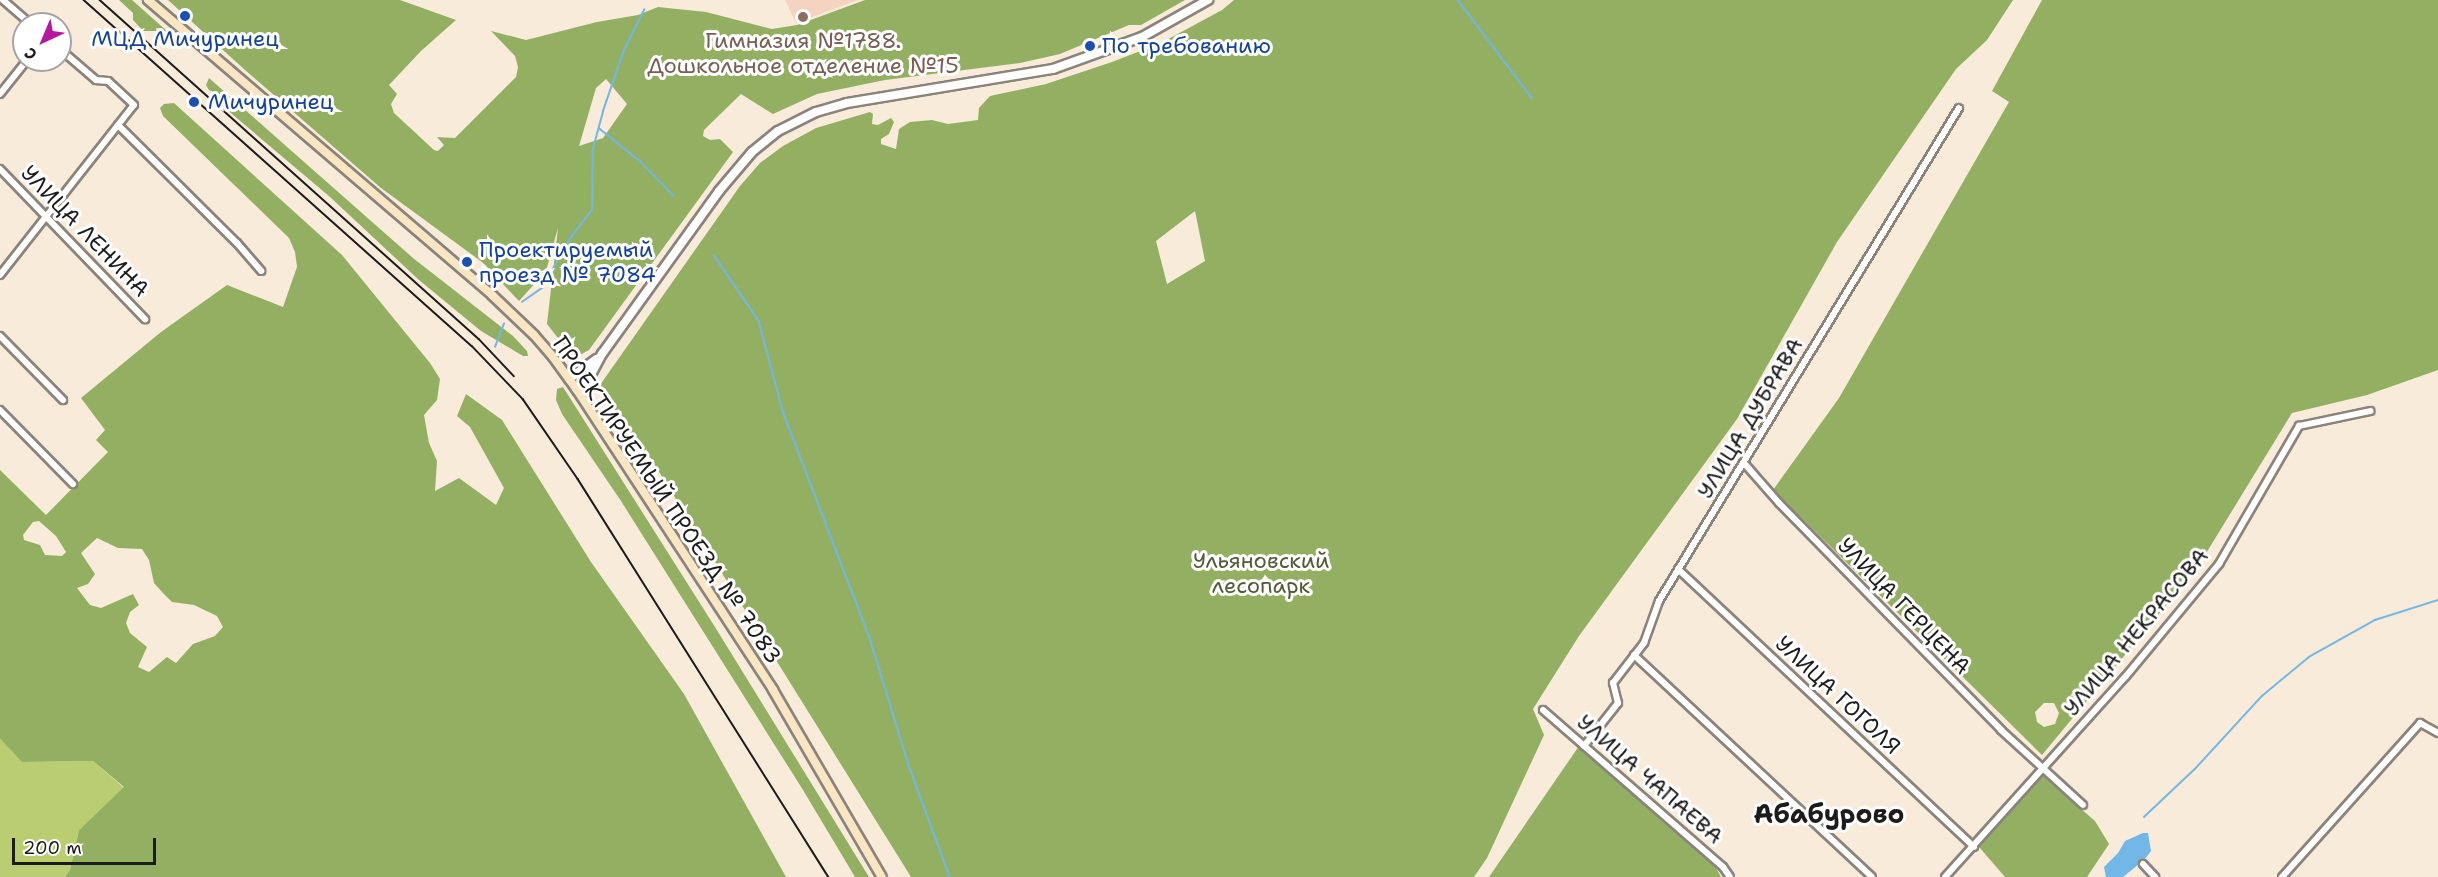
<!DOCTYPE html>
<html>
<head>
<meta charset="utf-8">
<style>
  body { margin:0 }
  #map { position:relative; width:2438px; height:877px; overflow:hidden; background:#f8ebda; font-family:"Shantell Sans",sans-serif }
  div>[style] { position:absolute }
  .built>* { inset:0; background:#f4d3c0 }
  .green>* { inset:0; background:#bacd70 }
  .forest>* { inset:0; background:#93b062 }
  .water>* { inset:0; background:#71b7e8 }
  .stream>* { height:1.5px; margin:-0.75px; padding:0 0.75px; transform-origin:0.75px; border-radius:0.75px; background:#71b7e8 }
  .roads { filter:drop-shadow(2px 0 #8a847b) drop-shadow(-2px 0 #8a847b) drop-shadow(0 2px #8a847b) drop-shadow(0 -2px #8a847b) }
  .minor>* { height:6px; margin:-3px; padding:0 3px; transform-origin:3px; border-radius:3px; background:#fff }
  .tertiary>* { height:8px; margin:-4px; padding:0 4px; transform-origin:4px; border-radius:4px; background:#fff }
  .secondary>* { height:8px; margin:-4px; padding:0 4px; transform-origin:4px; border-radius:4px; background:#fbe6c4 }
  .rail>* { height:1.5px; margin:-0.75px; padding:0 0.75px; transform-origin:0.75px; border-radius:0.75px; background:#1c1c1c }
  .dots>* { width:16px; height:16px; translate:-50% -50%; box-sizing:border-box; border:3px solid #fff; border-radius:50% }
  span { translate:-50% -50%; white-space:nowrap; text-align:center; line-height:1.15; -webkit-text-stroke:6px #fff; paint-order:stroke }
  .transit-label { font-size:22px; color:#164399 }
  .left { translate:0 -50%; text-align:left }
  .education-label { font-size:22px; color:#785e54 }
  .street-label { font-size:22px; color:#1c1c1c }
  .park-label { font-size:22px; color:#535a39 }
  .quarter-label { font-size:26px; color:#1c1c1c; font-weight:700 }
  .north { position:absolute; left:12px; top:12px; width:60px; height:60px; box-sizing:border-box; background:#fff; border:2px solid #a4a4a4; border-radius:50%; rotate:224deg; font-size:16px; font-weight:700; line-height:24px; text-align:center; color:#1c1c1c }
  .north::after { content:''; display:block; margin:auto; width:21px; height:27px; background:#b5179e; clip-path:polygon(50% 0,100% 100%,50% 72%,0 100%) }
  .scale { position:absolute; left:12px; top:838px; width:144px; height:27px; box-sizing:border-box; border:3px solid #1c1c1c; border-top:0; padding-left:8px; font-size:18px; line-height:21px; white-space:nowrap; color:#1c1c1c; -webkit-text-stroke:4px #fff; paint-order:stroke }
</style>
</head>
<body>
<div id="map">
  <div class="built">
    <div style="clip-path:polygon(785px 0,858px 0,796px 23px)"></div>
  </div>
  <div class="green">
    <div style="clip-path:polygon(0 739px,22px 762px,93px 761px,124px 788px,79px 830px,70px 870px,65px 877px,0 877px)"></div>
  </div>
  <div class="forest">
    <div style="clip-path:polygon(119px 0,132px 0,176px 39px,175px 43px,157px 31px,143px 31px,133px 20px,133px 13px)"></div>
    <div style="clip-path:polygon(evenodd,168px 0,400px 0,456px 20px,421px 51px,389px 85px,397px 94px,391px 104px,394px 113px,434px 150px,438px 151px,444px 145px,437px 137px,455px 138px,516px 77px,518px 67px,515px 56px,491px 31px,526px 40px,597px 22px,638px 15px,658px 7px,706px 12px,772px 29px,797px 25px,865px 0,1185px 0,1141px 25px,1129px 25px,1060px 54px,1020px 63px,885px 80px,817px 94px,773px 114px,741px 94px,704px 130px,703px 136px,710px 140px,720px 139px,733px 152px,589px 350px,578px 356px,572px 356px,547px 324px,558px 228px,546px 271px,519px 301px,482px 262px,381px 188px,245px 70px,168px 0,606px 79px,627px 104px,603px 138px,579px 146px,596px 88px,606px 79px)"></div>
    <div style="clip-path:polygon(evenodd,1234px 0,2013px 0,1987px 40px,1956px 69px,1837px 242px,1737px 419px,1579px 636px,1533px 709px,1544px 735px,1487px 858px,1474px 877px,911px 877px,651px 459px,600px 392px,600px 385px,740px 186px,760px 163px,783px 146px,816px 128px,870px 112px,873px 114px,872px 124px,878px 125px,891px 118px,894px 122px,889px 134px,881px 139px,881px 144px,896px 149px,899px 129px,910px 122px,932px 120px,948px 124px,978px 120px,979px 108px,990px 96px,1046px 84px,1112px 62px,1161px 43px,1222px 10px,1234px 0,1195px 211px,1205px 261px,1167px 284px,1156px 241px,1195px 211px)"></div>
    <div style="clip-path:polygon(evenodd,2042px 0,2438px 0,2438px 370px,2367px 395px,2292px 413px,2197px 568px,2042px 755px,1773px 490px,1839px 398px,2009px 102px,1992px 91px,2042px 0,2044px 703px,2054px 703px,2059px 713px,2055px 724px,2044px 727px,2037px 722px,2035px 712px,2044px 703px)"></div>
    <div style="clip-path:polygon(209px 78px,413px 258px,513px 336px,527px 351px,528px 356px,523px 356px,481px 331px,419px 280px,330px 197px,219px 103px,218px 95px,209px 90px,206px 85px)"></div>
    <div style="clip-path:polygon(evenodd,174px 103px,342px 255px,430px 363px,440px 379px,437px 400px,424px 415px,429px 443px,437px 461px,435px 491px,459px 478px,496px 505px,504px 488px,470px 427px,457px 416px,466px 394px,502px 420px,591px 562px,684px 694px,786px 877px,65px 877px,70px 870px,79px 830px,124px 787px,93px 761px,22px 762px,0 739px,0 470px,46px 515px,108px 452px,96px 440px,105px 430px,81px 398px,161px 332px,227px 285px,283px 307px,297px 267px,295px 252px,289px 238px,163px 116px,160px 108px,164px 104px,174px 103px,39px 521px,56px 536px,66px 552px,62px 556px,45px 555px,40px 545px,24px 540px,23px 535px,33px 522px,39px 521px,174px 103px,97px 538px,118px 548px,142px 549px,149px 560px,154px 583px,163px 593px,172px 602px,194px 605px,217px 616px,223px 627px,215px 636px,193px 644px,176px 663px,167px 657px,149px 672px,138px 667px,147px 647px,130px 633px,126px 623px,130px 612px,139px 605px,133px 594px,101px 608px,90px 605px,77px 588px,88px 584px,95px 574px,81px 553px,97px 538px)"></div>
    <div style="clip-path:polygon(563px 387px,715px 627px,869px 877px,855px 877px,803px 790px,621px 501px,562px 414px,556px 400px,557px 389px)"></div>
    <div style="clip-path:polygon(1579px 746px,1715px 866px,1721px 877px,1489px 877px)"></div>
    <div style="clip-path:polygon(2042px 775px,2095px 821px,2109px 844px,2087px 877px,2005px 877px,1979px 847px)"></div>
  </div>
  <div class="water">
    <div style="clip-path:polygon(2143px 833px,2148px 833px,2151px 851px,2144px 860px,2123px 877px,2106px 877px,2104px 867px,2118px 853px,2125px 841px)"></div>
  </div>
  <div class="stream">
    <div style="left:1458px;top:0;width:123px;rotate:52.9deg"></div>
    <div style="left:599px;top:128px;width:53px;rotate:38.8deg"></div>
    <div style="left:640px;top:161px;width:49px;rotate:45.8deg"></div>
    <div style="left:714px;top:255px;width:80px;rotate:55.7deg"></div>
    <div style="left:759px;top:321px;width:96px;rotate:75deg"></div>
    <div style="left:784px;top:414px;width:237px;rotate:69deg"></div>
    <div style="left:869px;top:635px;width:139px;rotate:72.9deg"></div>
    <div style="left:910px;top:768px;width:116px;rotate:69.8deg"></div>
    <div style="left:522px;top:302px;width:24px;rotate:-35deg"></div>
    <div style="left:542px;top:288px;width:59px;rotate:-60.4deg"></div>
    <div style="left:571px;top:237px;width:34px;rotate:-52deg"></div>
    <div style="left:592px;top:210px;width:61px;rotate:-89.1deg"></div>
    <div style="left:593px;top:149px;width:39px;rotate:-75deg"></div>
    <div style="left:603px;top:111px;width:65px;rotate:-71deg"></div>
    <div style="left:624px;top:50px;width:45px;rotate:-63.4deg"></div>
    <div style="left:495px;top:347px;width:25px;rotate:-69deg"></div>
    <div style="left:2144px;top:817px;width:70px;rotate:-43.3deg"></div>
    <div style="left:2195px;top:769px;width:99px;rotate:-47.5deg"></div>
    <div style="left:2262px;top:696px;width:61px;rotate:-39.7deg"></div>
    <div style="left:2309px;top:657px;width:76px;rotate:-29.3deg"></div>
    <div style="left:2375px;top:620px;width:66px;rotate:-17.6deg"></div>
  </div>
  <div class="roads">
    <div class="minor">
      <div style="left:3px;top:0;width:37px;rotate:41deg"></div>
      <div style="left:0;top:94px;width:43px;rotate:-51.5deg"></div>
      <div style="left:118px;top:125px;width:168px;rotate:44.8deg"></div>
      <div style="left:237px;top:243px;width:37px;rotate:49deg"></div>
      <div style="left:0;top:169px;width:209px;rotate:46deg"></div>
      <div style="left:0;top:275px;width:216px;rotate:-51.8deg"></div>
      <div style="left:134px;top:105px;width:35px;rotate:-137deg"></div>
      <div style="left:108px;top:81px;width:12px;rotate:-175deg"></div>
      <div style="left:96px;top:80px;width:48px;rotate:-139.3deg"></div>
      <div style="left:0;top:336px;width:90px;rotate:45.5deg"></div>
      <div style="left:0;top:410px;width:104px;rotate:45.4deg"></div>
      <div style="left:1744px;top:463px;width:53px;rotate:48.8deg"></div>
      <div style="left:1779px;top:503px;width:318px;rotate:45.6deg"></div>
      <div style="left:2001px;top:730px;width:111px;rotate:42.4deg"></div>
      <div style="left:1678px;top:569px;width:406px;rotate:43.2deg"></div>
      <div style="left:1634px;top:655px;width:325px;rotate:43deg"></div>
      <div style="left:1543px;top:710px;width:239px;rotate:41.1deg"></div>
      <div style="left:1723px;top:867px;width:12px;rotate:55deg"></div>
      <div style="left:1584px;top:746px;width:55px;rotate:-51.7deg"></div>
      <div style="left:1618px;top:703px;width:21px;rotate:-104deg"></div>
      <div style="left:1613px;top:683px;width:51px;rotate:-52.2deg"></div>
      <div style="left:1644px;top:643px;width:45px;rotate:-70.3deg"></div>
      <div style="left:1659px;top:601px;width:577px;rotate:-58.68deg"></div>
      <div style="left:2143px;top:864px;width:18px;rotate:47deg"></div>
      <div style="left:1945px;top:877px;width:270px;rotate:-48deg"></div>
      <div style="left:2126px;top:676px;width:146px;rotate:-50.3deg"></div>
      <div style="left:2219px;top:564px;width:160px;rotate:-59.9deg"></div>
      <div style="left:2299px;top:426px;width:73px;rotate:-11.9deg"></div>
      <div style="left:2282px;top:877px;width:207px;rotate:-48.1deg"></div>
      <div style="left:2420px;top:723px;width:21px;rotate:29deg"></div>
    </div>
    <div class="tertiary">
      <div style="left:569px;top:379px;width:34px;rotate:-36deg"></div>
      <div style="left:577px;top:390px;width:15px;rotate:-42deg"></div>
      <div style="left:588px;top:380px;width:30px;rotate:-62deg"></div>
      <div style="left:602px;top:354px;width:201px;rotate:-54.3deg"></div>
      <div style="left:719px;top:191px;width:51px;rotate:-49.8deg"></div>
      <div style="left:752px;top:152px;width:33px;rotate:-39deg"></div>
      <div style="left:778px;top:131px;width:42px;rotate:-26.6deg"></div>
      <div style="left:816px;top:112px;width:32px;rotate:-16deg"></div>
      <div style="left:847px;top:103px;width:209px;rotate:-9.4deg"></div>
      <div style="left:1053px;top:69px;width:95px;rotate:-19.8deg"></div>
      <div style="left:1142px;top:37px;width:76px;rotate:-29.3deg"></div>
    </div>
    <div class="secondary">
      <div style="left:148px;top:0;width:453px;rotate:40.6deg"></div>
      <div style="left:492px;top:295px;width:58px;rotate:43.6deg"></div>
      <div style="left:534px;top:335px;width:29px;rotate:49deg"></div>
      <div style="left:553px;top:357px;width:41px;rotate:54deg"></div>
      <div style="left:577px;top:390px;width:358px;rotate:56.8deg"></div>
      <div style="left:773px;top:690px;width:216px;rotate:59.8deg"></div>
    </div>
  </div>
  <div class="rail">
    <div style="left:84px;top:0;width:520px;rotate:41.73deg"></div>
    <div style="left:472px;top:346px;width:74px;rotate:46.1deg"></div>
    <div style="left:523px;top:399px;width:97px;rotate:55.5deg"></div>
    <div style="left:578px;top:479px;width:471px;rotate:57.8deg"></div>
    <div style="left:100px;top:0;width:508px;rotate:41.81deg"></div>
    <div style="left:479px;top:339px;width:51px;rotate:46.6deg"></div>
  </div>
  <div class="dots">
    <div style="left:185px;top:16px;background:#1a4fb4"></div>
    <div style="left:803px;top:17px;background:#8d6e63"></div>
    <div style="left:1090px;top:46px;background:#1a4fb4"></div>
    <div style="left:194px;top:102px;background:#1a4fb4"></div>
    <div style="left:467px;top:262px;background:#1a4fb4"></div>
  </div>
  <div class="transit-label">
    <span style="left:185px;top:39px">МЦД Мичуринец</span>
    <span class="left" style="left:1102px;top:46px">По требованию</span>
    <span class="left" style="left:208px;top:102px">Мичуринец</span>
    <span class="left" style="left:479px;top:262px">Проектируемый<br>проезд № 7084</span>
  </div>
  <div class="education-label">
    <span style="left:803px;top:53px">Гимназия №1788.<br>Дошкольное отделение №15</span>
  </div>
  <div class="street-label">
    <span style="left:85px;top:231px;rotate:46deg">УЛИЦА ЛЕНИНА</span>
    <span style="left:1750px;top:418px;rotate:-59deg">УЛИЦА ДУБРАВА</span>
    <span style="left:667px;top:500px;rotate:56deg">ПРОЕКТИРУЕМЫЙ ПРОЕЗД № 7083</span>
    <span style="left:1904px;top:606px;rotate:46deg">УЛИЦА ГЕРЦЕНА</span>
    <span style="left:2136px;top:632px;rotate:-50deg">УЛИЦА НЕКРАСОВА</span>
    <span style="left:1838px;top:695px;rotate:43deg">УЛИЦА ГОГОЛЯ</span>
    <span style="left:1650px;top:779px;rotate:41deg">УЛИЦА ЧАПАЕВА</span>
  </div>
  <div class="park-label">
    <span style="left:1261px;top:573px">Ульяновский<br>лесопарк</span>
  </div>
  <div class="quarter-label">
    <span style="left:1829px;top:814px">Абабурово</span>
  </div>
  <div class="north">С</div>
  <div class="scale">200 m</div>
</div>
</body>
</html>
